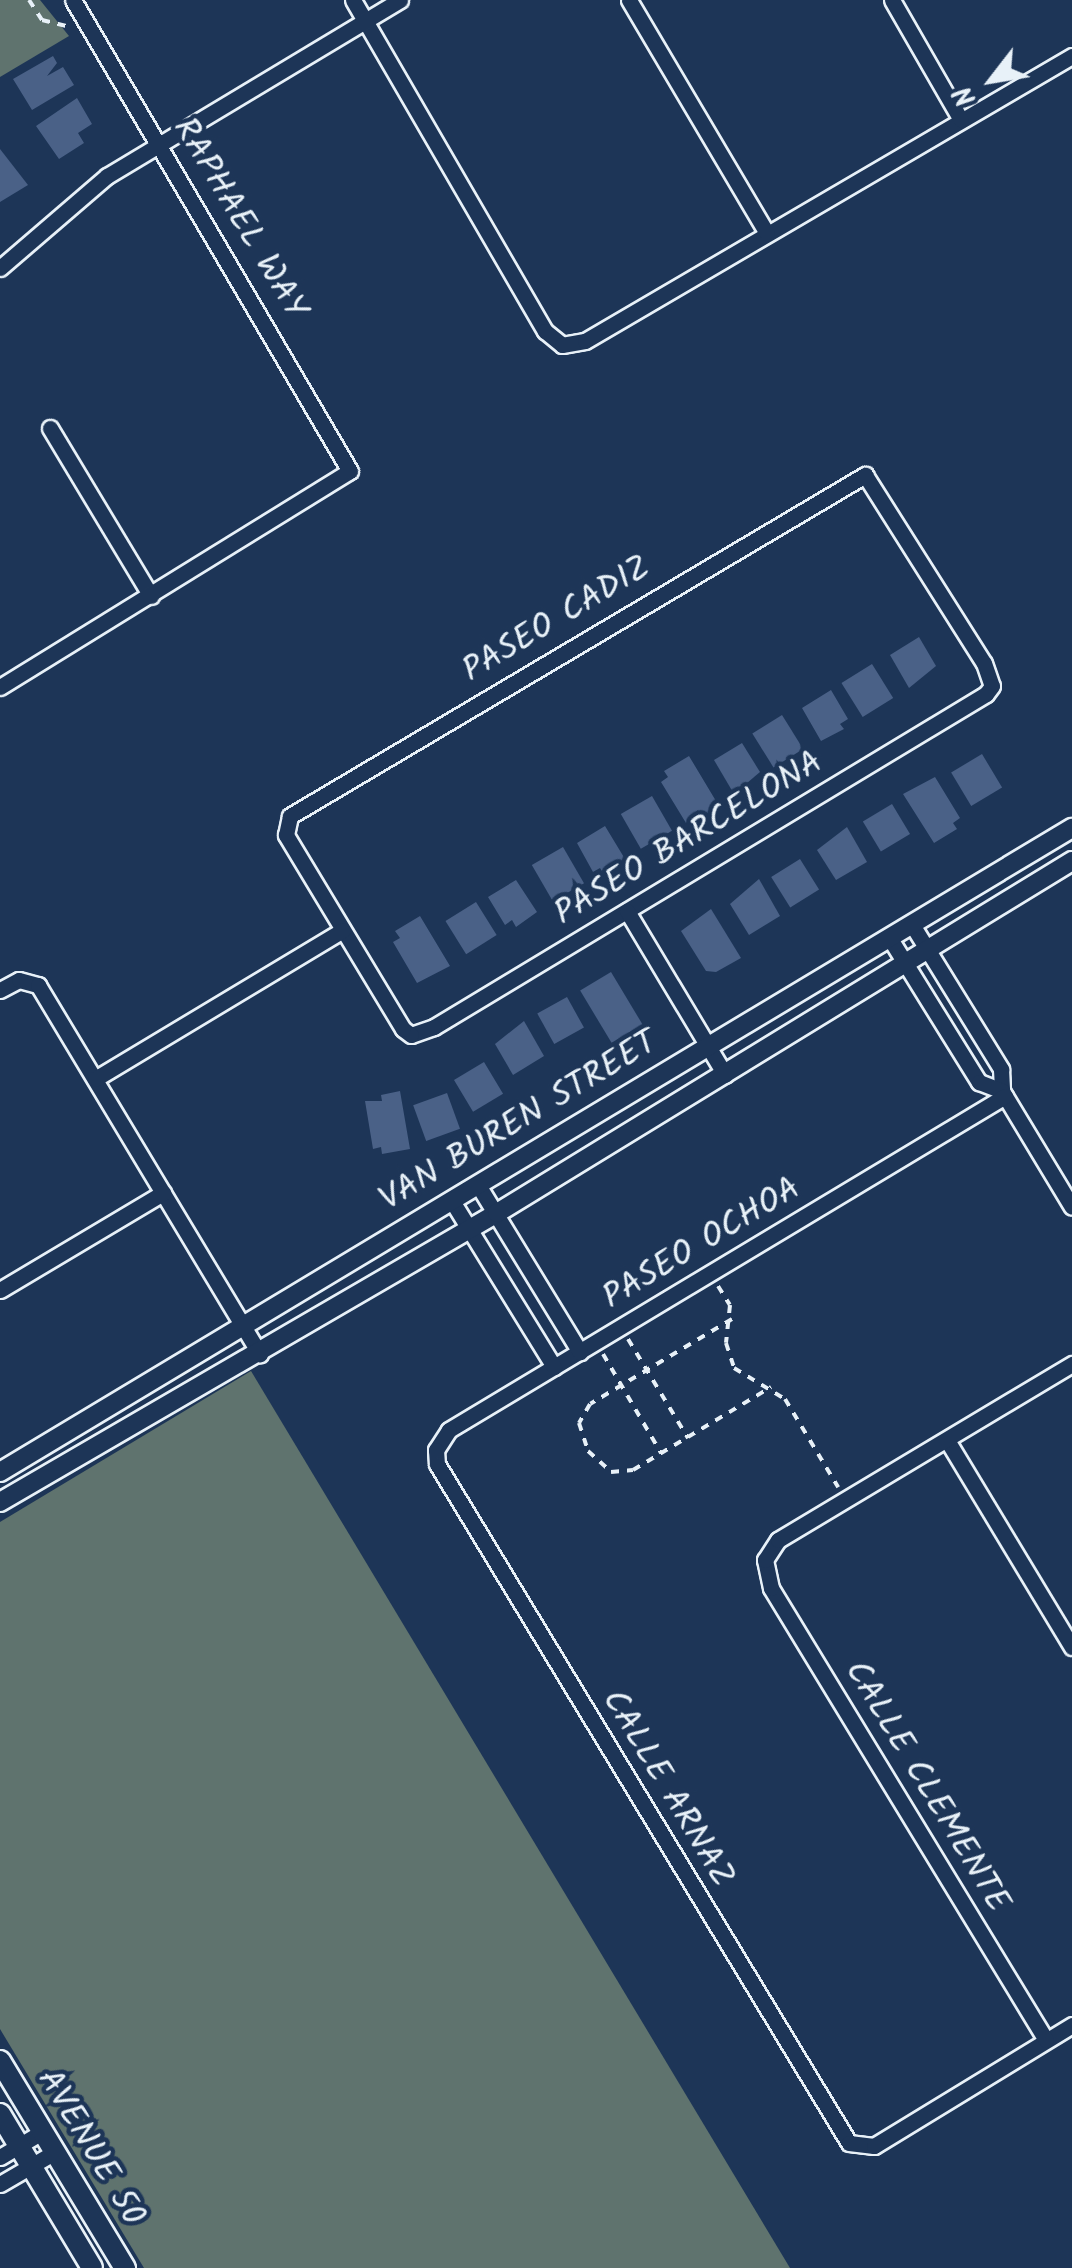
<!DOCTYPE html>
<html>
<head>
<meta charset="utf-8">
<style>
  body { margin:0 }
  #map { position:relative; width:1072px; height:2268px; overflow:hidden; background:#1d3557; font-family:Kalam,sans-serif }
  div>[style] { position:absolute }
  .green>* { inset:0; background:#5f736e }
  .building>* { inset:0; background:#4a6187; transform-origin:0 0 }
  .path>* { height:4px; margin-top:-2px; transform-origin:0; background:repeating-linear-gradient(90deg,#e8f1f8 0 8px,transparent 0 16px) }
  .roads { filter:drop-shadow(2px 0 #e8f1f8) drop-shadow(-2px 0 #e8f1f8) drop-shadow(0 2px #e8f1f8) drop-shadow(0 -2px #e8f1f8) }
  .minor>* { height:15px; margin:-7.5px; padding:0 7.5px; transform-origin:7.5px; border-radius:7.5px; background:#1d3557 }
  .tertiary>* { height:18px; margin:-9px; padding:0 9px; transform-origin:9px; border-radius:9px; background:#1d3557 }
  .secondary>* { height:20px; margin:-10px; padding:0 10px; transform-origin:10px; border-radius:10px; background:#1d3557 }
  span { translate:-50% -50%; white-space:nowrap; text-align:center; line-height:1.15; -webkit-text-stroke:9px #1d3557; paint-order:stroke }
  .street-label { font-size:35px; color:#e8f1f8 }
  .north { position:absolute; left:942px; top:30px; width:100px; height:100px; -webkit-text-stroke:8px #1d3557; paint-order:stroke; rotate:239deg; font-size:28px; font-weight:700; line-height:40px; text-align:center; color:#e8f1f8 }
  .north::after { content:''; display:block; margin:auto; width:35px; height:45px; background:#e8f1f8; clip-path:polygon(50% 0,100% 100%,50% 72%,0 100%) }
</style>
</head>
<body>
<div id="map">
  <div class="green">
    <div style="clip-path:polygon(0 0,40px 0,69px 36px,0 77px)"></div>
    <div style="clip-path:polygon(251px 1371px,790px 2268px,144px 2268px,0 2029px,0 1522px)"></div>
  </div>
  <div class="building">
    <div style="clip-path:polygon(53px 56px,57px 63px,47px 76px,63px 67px,74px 85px,32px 110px,13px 79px)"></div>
    <div style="clip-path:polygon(77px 98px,92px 124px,78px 133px,84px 143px,59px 159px,36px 126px)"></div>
    <div style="clip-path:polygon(0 149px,28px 185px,0 202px)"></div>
    <div style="clip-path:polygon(919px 637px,936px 666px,909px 688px,890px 655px)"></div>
    <div style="left:872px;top:664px;width:40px;height:36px;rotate:58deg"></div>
    <div style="clip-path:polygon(831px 690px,848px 719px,840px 724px,844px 729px,821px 741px,802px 708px)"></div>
    <div style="left:782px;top:715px;width:40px;height:35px;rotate:58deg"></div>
    <div style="clip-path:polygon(742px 743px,760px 772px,734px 794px,714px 760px)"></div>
    <div style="left:982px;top:754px;width:39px;height:36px;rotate:59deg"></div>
    <div style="clip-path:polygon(689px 756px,719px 806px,701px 817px,698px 810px,686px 823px,661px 782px,668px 777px,664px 771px)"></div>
    <div style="clip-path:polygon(935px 777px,960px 818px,953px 823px,957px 829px,934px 843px,903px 794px)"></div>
    <div style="left:652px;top:796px;width:40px;height:36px;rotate:60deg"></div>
    <div style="left:892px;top:804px;width:35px;height:34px;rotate:59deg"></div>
    <div style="clip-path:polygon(605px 826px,625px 859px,603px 873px,600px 868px,593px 872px,577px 843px)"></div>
    <div style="clip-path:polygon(847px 827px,867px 862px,836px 880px,817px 850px)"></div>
    <div style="left:563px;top:847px;width:42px;height:36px;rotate:60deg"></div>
    <div style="left:800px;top:859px;width:36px;height:34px;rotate:58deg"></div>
    <div style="clip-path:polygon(759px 879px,780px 916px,749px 935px,730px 904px)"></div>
    <div style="clip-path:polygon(516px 880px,537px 912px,516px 927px,512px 920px,505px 925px,488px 897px)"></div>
    <div style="left:476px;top:902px;width:39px;height:36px;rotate:58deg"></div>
    <div style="clip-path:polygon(711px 909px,741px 958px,716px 972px,706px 971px,681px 931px)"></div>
    <div style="clip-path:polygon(420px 916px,450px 966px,417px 983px,393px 942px,400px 938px,395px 931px)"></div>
    <div style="left:611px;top:972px;width:61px;height:36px;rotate:59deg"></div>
    <div style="left:567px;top:997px;width:35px;height:34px;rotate:61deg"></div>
    <div style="clip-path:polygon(524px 1021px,544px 1056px,513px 1075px,495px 1044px)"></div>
    <div style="left:484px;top:1062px;width:37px;height:35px;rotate:59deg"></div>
    <div style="clip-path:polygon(400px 1091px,410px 1149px,382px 1154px,381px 1147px,373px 1149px,365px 1101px,382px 1101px,381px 1095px)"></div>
    <div style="left:447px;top:1093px;width:38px;height:36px;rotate:70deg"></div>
  </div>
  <div class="path">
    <div style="left:29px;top:0;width:24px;rotate:57deg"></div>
    <div style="left:42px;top:20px;width:25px;rotate:14deg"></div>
    <div style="left:718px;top:1286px;width:22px;rotate:58deg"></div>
    <div style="left:730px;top:1305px;width:38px;rotate:96deg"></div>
    <div style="left:726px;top:1343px;width:26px;rotate:72deg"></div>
    <div style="left:734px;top:1368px;width:60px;rotate:31.3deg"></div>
    <div style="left:785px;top:1399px;width:103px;rotate:58.9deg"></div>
    <div style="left:732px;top:1319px;width:165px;rotate:149.1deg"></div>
    <div style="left:590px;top:1404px;width:22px;rotate:120deg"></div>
    <div style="left:579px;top:1423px;width:29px;rotate:72deg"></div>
    <div style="left:588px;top:1451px;width:31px;rotate:42deg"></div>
    <div style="left:611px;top:1472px;width:22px;rotate:-5deg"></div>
    <div style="left:633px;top:1470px;width:161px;rotate:-31deg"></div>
    <div style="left:628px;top:1339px;width:116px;rotate:58.8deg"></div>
    <div style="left:603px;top:1354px;width:115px;rotate:59.6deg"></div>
  </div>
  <div class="roads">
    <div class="minor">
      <div style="left:353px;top:0;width:383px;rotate:59.9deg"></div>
      <div style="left:545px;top:331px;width:22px;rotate:39deg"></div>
      <div style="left:562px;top:345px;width:23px;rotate:-10deg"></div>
      <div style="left:585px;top:341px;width:564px;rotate:-30.34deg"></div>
      <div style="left:629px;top:0;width:271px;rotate:59.4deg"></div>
      <div style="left:892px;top:0;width:138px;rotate:60.1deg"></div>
      <div style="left:0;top:268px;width:141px;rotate:-40.7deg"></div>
      <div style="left:107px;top:176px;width:342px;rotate:-31deg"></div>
      <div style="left:50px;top:428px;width:196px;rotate:59deg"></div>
      <div style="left:865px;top:475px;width:222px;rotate:57.7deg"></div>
      <div style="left:984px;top:663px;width:24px;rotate:71deg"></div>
      <div style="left:992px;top:686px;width:10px;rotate:127deg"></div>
      <div style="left:986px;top:694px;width:645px;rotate:148.9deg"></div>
      <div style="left:434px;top:1027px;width:24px;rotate:161deg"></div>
      <div style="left:411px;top:1035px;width:10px;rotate:-143deg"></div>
      <div style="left:403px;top:1029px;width:227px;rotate:-121.1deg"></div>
      <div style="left:286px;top:835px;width:19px;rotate:-78deg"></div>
      <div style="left:290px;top:816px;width:669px;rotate:-30.67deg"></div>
      <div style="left:0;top:687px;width:411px;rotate:-31.7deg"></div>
      <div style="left:350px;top:471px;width:546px;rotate:-120.46deg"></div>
      <div style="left:627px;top:911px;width:191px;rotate:59.1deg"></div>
      <div style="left:911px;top:923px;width:172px;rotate:58.3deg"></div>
      <div style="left:1001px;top:1069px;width:22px;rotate:87deg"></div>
      <div style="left:1002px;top:1091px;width:135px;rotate:58.9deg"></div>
      <div style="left:889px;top:937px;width:171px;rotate:58.2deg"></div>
      <div style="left:979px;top:1082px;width:25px;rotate:21deg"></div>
      <div style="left:0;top:990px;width:21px;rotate:-28deg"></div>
      <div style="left:19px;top:980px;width:20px;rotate:15deg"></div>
      <div style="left:38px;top:985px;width:431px;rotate:59deg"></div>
      <div style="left:95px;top:1079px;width:289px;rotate:-31deg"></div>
      <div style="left:1005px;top:1096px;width:649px;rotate:149.01deg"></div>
      <div style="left:449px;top:1430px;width:24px;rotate:123deg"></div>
      <div style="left:436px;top:1450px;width:14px;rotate:86deg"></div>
      <div style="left:437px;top:1464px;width:794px;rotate:58.75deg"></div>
      <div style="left:849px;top:2143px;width:25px;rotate:7deg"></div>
      <div style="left:874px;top:2146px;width:232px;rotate:-31.4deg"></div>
      <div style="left:478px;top:1185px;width:196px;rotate:58.6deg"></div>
      <div style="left:452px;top:1201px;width:195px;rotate:58.4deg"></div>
      <div style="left:0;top:1290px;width:190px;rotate:-30.8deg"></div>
      <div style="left:947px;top:1440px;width:242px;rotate:58.9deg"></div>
      <div style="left:1046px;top:2040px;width:529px;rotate:-121.32deg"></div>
      <div style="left:771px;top:1588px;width:29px;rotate:-102deg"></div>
      <div style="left:765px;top:1560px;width:24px;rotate:-57deg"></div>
      <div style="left:778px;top:1540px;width:343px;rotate:-30.9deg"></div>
      <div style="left:0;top:2157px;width:49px;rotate:-30.8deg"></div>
      <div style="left:0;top:2184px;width:64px;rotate:-30.2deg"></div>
    </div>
    <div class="tertiary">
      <div style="left:0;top:1472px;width:1251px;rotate:-31deg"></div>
      <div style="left:0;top:1502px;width:575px;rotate:-30.18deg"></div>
      <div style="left:497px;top:1213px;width:674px;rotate:-31.47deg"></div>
    </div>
    <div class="secondary">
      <div style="left:0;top:2061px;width:242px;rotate:58.9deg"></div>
      <div style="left:0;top:2114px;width:179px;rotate:59.1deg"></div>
    </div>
  </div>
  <div class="street-label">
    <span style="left:239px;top:219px;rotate:59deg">RAPHAEL WAY</span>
    <span style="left:557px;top:620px;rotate:-31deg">PASEO CADIZ</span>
    <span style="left:689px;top:839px;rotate:-31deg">PASEO BARCELONA</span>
    <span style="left:519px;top:1122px;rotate:-31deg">VAN BUREN STREET</span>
    <span style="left:702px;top:1244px;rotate:-31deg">PASEO OCHOA</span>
    <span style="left:926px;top:1787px;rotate:59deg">CALLE CLEMENTE</span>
    <span style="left:667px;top:1789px;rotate:59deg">CALLE ARNAZ</span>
    <span style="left:90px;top:2148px;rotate:59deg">AVENUE 50</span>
  </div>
  <div class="north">N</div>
</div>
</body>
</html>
